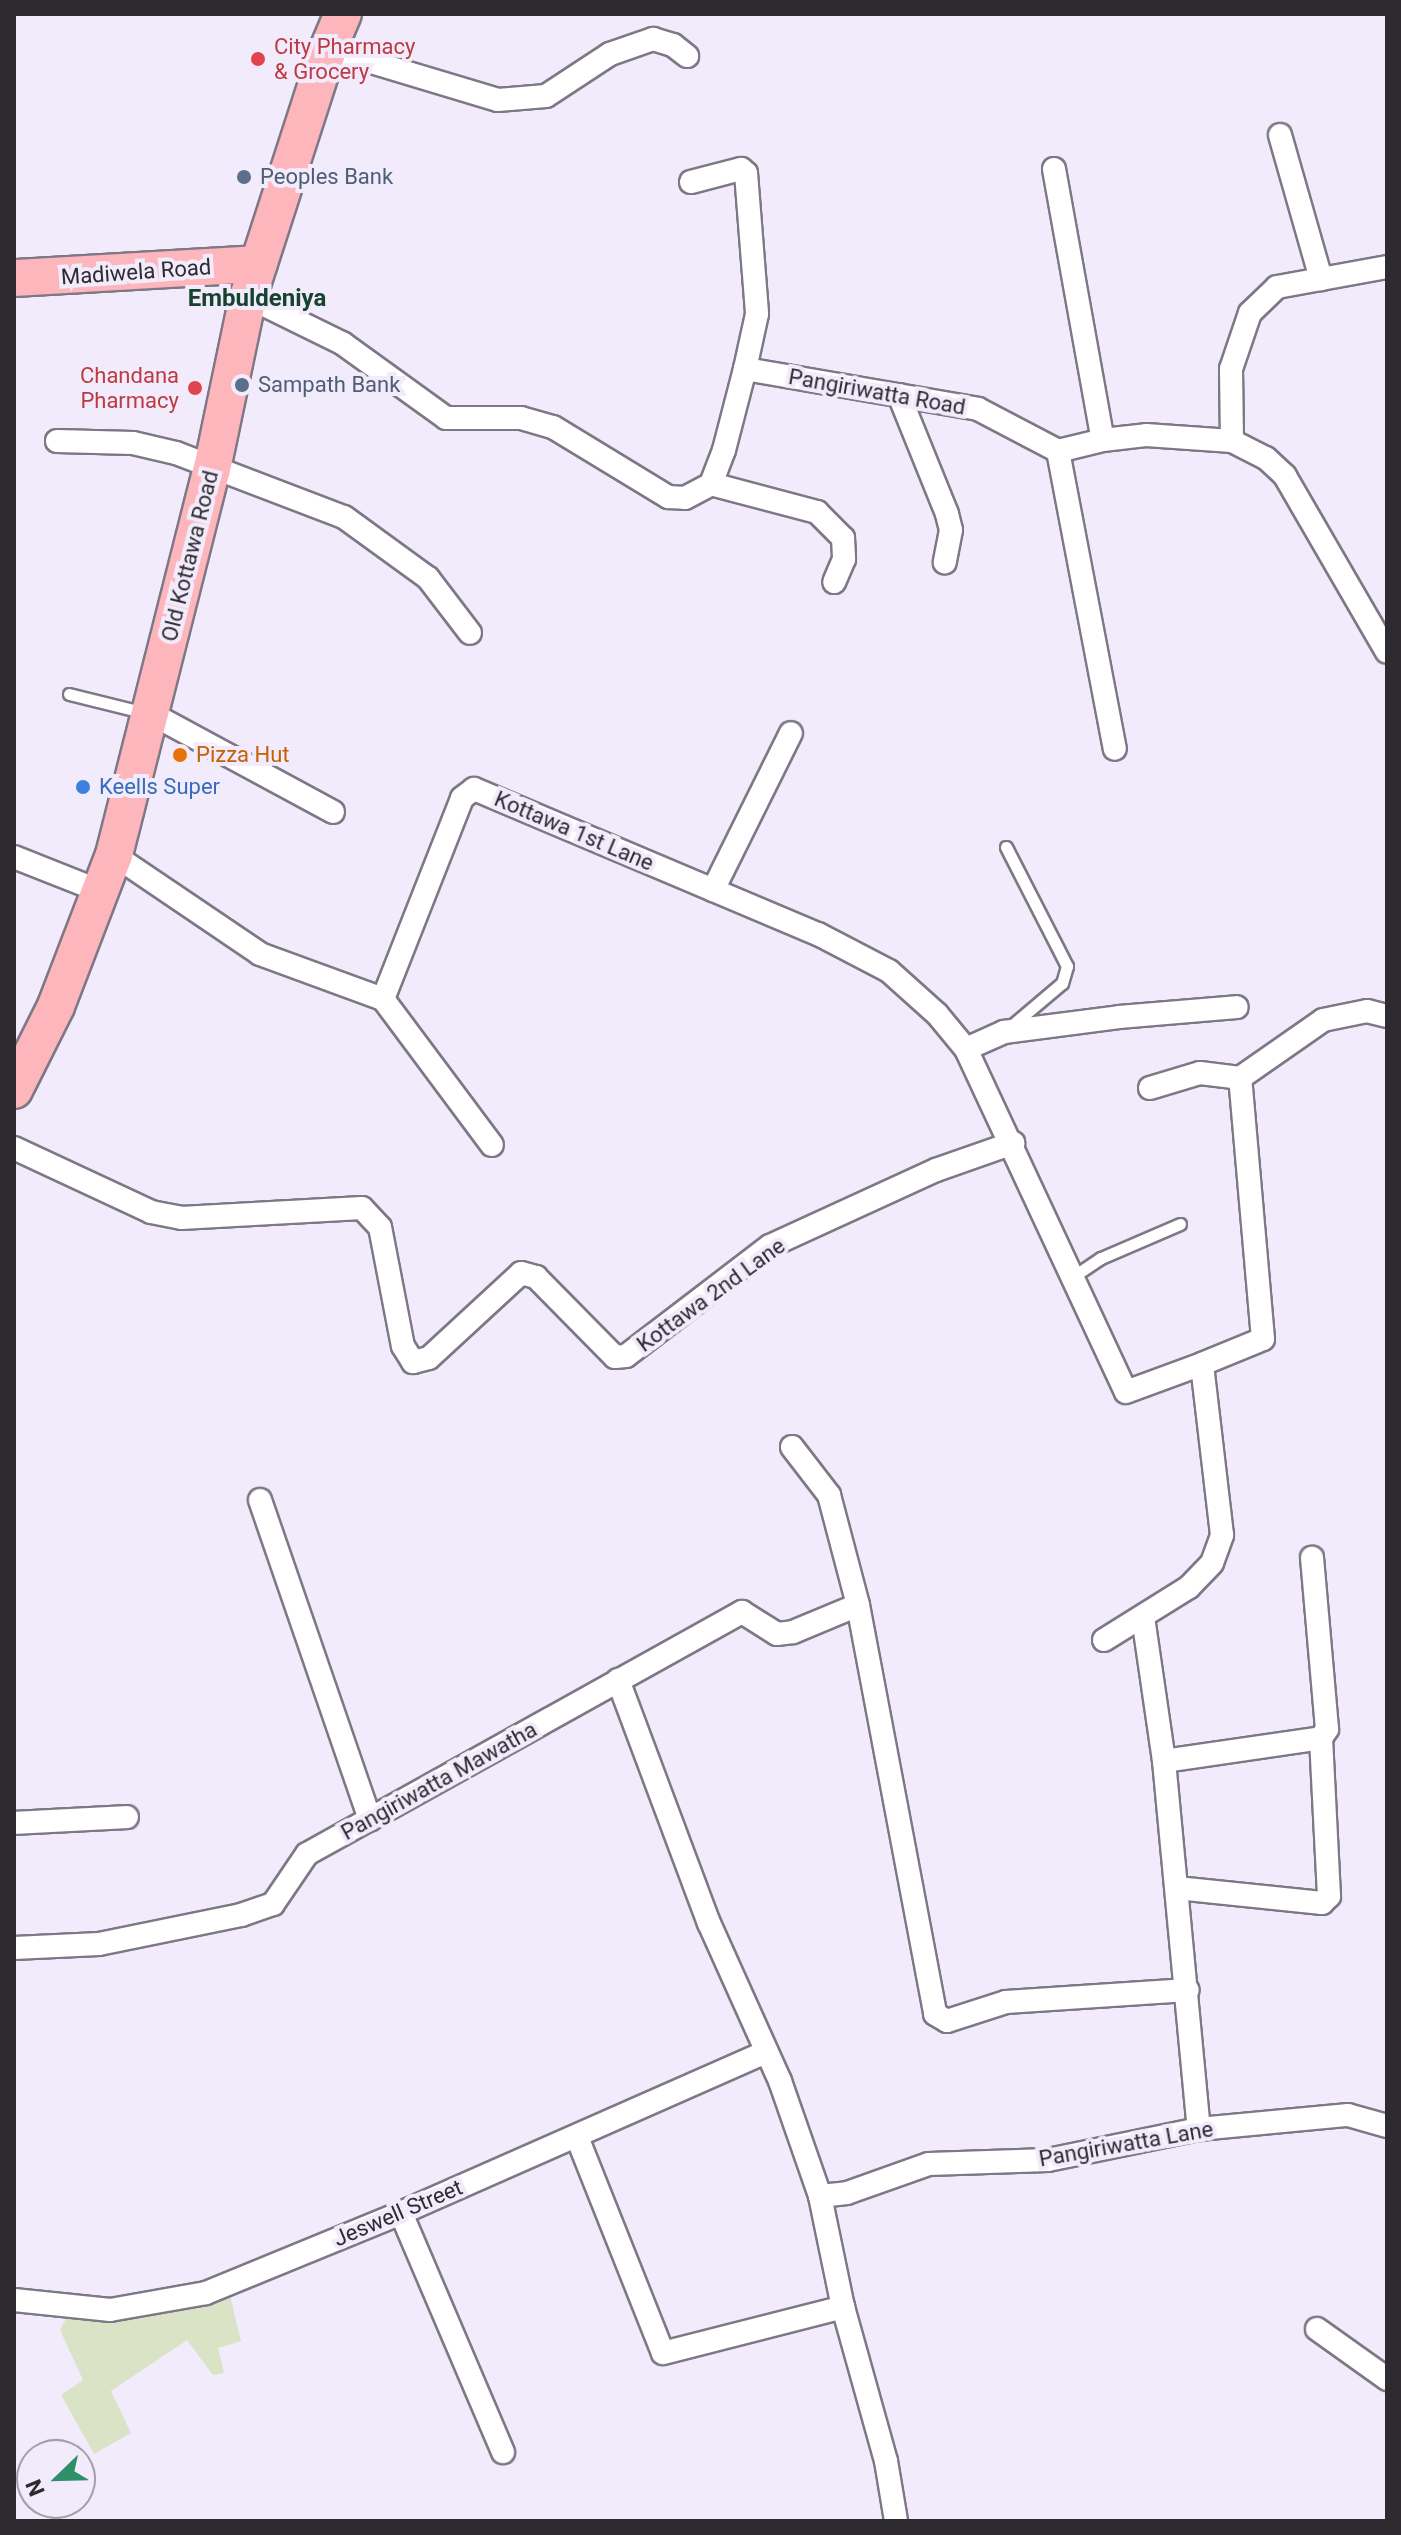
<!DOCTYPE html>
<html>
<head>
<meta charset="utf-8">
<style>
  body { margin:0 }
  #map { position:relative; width:1401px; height:2535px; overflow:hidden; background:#f2ebfb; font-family:Roboto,sans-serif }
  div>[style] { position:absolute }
  .green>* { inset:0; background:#dbe3c7 }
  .roads { filter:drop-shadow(2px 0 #7e7886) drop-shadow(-2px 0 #7e7886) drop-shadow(0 2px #7e7886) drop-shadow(0 -2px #7e7886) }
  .lane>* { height:11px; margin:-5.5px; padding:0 5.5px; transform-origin:5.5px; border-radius:5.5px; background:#fff }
  .street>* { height:22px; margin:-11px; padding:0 11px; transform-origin:11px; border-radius:11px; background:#fff }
  .primary>* { height:36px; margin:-18px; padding:0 18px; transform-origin:18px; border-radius:18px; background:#fdb6bc }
  .dots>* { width:22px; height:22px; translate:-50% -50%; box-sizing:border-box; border:4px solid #f2ebfb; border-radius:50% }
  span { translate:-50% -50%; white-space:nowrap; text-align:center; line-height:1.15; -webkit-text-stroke:8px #f2ebfb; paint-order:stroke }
  .health-label { font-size:22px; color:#be3a42 }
  .left { translate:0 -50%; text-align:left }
  .right { translate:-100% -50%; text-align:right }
  .service-label { font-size:22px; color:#4e5e75 }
  .street-label { font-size:22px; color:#2d2b30 }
  .food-label { font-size:22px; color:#c56008 }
  .shop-label { font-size:22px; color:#366cbe }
  .neighbourhood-label { font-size:24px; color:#164330; font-weight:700 }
  .frame { position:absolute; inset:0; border:16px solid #2d2b30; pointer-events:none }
  .north { position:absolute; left:16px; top:2439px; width:80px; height:80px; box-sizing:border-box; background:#f2ebfb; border:2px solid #a39eaa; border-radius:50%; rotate:247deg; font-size:22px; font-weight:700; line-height:32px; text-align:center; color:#2d2b30 }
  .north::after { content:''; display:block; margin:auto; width:28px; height:36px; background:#2e8f68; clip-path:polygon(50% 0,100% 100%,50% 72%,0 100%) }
</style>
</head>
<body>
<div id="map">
  <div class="green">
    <div style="clip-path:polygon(229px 2291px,241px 2341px,218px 2348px,224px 2373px,213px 2375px,187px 2340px,111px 2391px,131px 2433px,94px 2454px,61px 2395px,83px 2380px,60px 2330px,69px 2313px)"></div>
  </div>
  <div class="roads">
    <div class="lane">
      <div style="left:69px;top:694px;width:79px;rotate:13.9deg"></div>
      <div style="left:1006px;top:847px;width:134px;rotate:62.9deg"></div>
      <div style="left:1067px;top:966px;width:18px;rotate:106deg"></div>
      <div style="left:1062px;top:983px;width:68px;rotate:139.8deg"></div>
      <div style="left:1074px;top:1276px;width:32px;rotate:-34deg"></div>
      <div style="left:1101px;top:1258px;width:86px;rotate:-23.3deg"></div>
    </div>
    <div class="street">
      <div style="left:328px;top:49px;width:177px;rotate:16.7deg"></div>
      <div style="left:498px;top:100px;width:48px;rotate:-4.8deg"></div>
      <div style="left:546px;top:96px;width:77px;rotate:-33.3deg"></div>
      <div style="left:610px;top:54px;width:46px;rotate:-19.2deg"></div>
      <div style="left:653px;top:39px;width:21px;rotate:17deg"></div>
      <div style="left:673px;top:45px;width:18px;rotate:38deg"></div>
      <div style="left:1280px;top:135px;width:150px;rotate:74.1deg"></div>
      <div style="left:1054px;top:169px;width:275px;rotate:79.8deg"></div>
      <div style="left:691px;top:182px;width:52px;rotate:-14.6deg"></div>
      <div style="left:741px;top:169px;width:6px;rotate:39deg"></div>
      <div style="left:746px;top:173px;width:141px;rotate:85.5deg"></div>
      <div style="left:757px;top:314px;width:56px;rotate:102.3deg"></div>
      <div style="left:248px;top:297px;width:105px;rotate:26.1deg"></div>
      <div style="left:342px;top:343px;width:128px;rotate:35.8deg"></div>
      <div style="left:446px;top:418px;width:75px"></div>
      <div style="left:521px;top:418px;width:33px;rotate:16deg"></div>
      <div style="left:553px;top:427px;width:135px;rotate:31.3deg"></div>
      <div style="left:668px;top:497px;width:17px;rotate:3deg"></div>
      <div style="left:685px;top:498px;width:30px;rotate:-28deg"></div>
      <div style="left:899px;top:395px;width:128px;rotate:68deg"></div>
      <div style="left:947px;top:514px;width:16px;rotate:76deg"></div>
      <div style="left:951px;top:530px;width:33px;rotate:101deg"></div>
      <div style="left:57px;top:441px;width:76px;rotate:1.5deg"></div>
      <div style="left:133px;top:443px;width:44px;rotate:13.1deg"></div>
      <div style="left:176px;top:453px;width:180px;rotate:20.9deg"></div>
      <div style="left:344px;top:517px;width:104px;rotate:36deg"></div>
      <div style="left:428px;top:578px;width:69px;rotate:52.6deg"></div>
      <div style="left:1232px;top:441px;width:72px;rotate:-90.8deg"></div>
      <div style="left:1231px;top:369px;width:59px;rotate:-71.3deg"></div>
      <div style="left:1250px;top:313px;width:37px;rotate:-44deg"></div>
      <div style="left:1277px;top:287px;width:112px;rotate:-10.3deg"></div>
      <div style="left:1058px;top:451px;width:303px;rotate:79.2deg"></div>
      <div style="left:711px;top:484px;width:36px;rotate:-69deg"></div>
      <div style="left:724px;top:450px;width:84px;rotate:-75.5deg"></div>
      <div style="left:745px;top:369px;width:236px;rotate:9.7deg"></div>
      <div style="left:978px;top:409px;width:90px;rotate:27.7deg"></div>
      <div style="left:1058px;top:451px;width:46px;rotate:-13.7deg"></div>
      <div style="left:1103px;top:440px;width:43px;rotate:-6.6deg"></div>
      <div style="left:1146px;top:435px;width:86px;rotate:4deg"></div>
      <div style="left:1232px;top:441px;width:38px;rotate:27deg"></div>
      <div style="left:1266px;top:458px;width:26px;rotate:43deg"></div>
      <div style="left:1285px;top:476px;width:203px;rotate:59.9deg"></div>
      <div style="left:711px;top:484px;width:110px;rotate:14.8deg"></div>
      <div style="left:817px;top:512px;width:37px;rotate:45deg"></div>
      <div style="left:843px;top:538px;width:21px;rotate:87deg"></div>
      <div style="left:844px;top:559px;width:25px;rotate:113deg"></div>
      <div style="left:150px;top:713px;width:208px;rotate:28.4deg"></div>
      <div style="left:114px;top:855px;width:176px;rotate:34.1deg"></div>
      <div style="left:260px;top:954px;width:131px;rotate:20.1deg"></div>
      <div style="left:14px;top:857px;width:92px;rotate:21.6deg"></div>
      <div style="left:713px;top:890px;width:175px;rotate:-63.6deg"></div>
      <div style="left:383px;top:999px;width:216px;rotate:-68.5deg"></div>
      <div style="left:462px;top:798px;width:15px;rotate:-37deg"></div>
      <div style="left:474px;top:789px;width:373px;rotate:22.9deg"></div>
      <div style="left:818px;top:934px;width:80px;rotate:27.5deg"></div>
      <div style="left:889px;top:971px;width:64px;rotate:41.9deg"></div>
      <div style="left:937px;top:1014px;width:45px;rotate:50.4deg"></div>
      <div style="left:966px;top:1049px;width:378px;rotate:65deg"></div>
      <div style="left:1126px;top:1392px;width:81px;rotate:-20.2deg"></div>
      <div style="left:383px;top:999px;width:182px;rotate:53.3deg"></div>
      <div style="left:966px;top:1049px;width:42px;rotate:-24.1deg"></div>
      <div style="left:1004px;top:1032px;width:116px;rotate:-7.4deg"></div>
      <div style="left:1119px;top:1017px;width:118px;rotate:-4.8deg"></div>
      <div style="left:1150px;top:1088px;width:52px;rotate:-16.7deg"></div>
      <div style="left:1200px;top:1073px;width:40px;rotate:7.1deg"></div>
      <div style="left:1240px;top:1078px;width:101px;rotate:-34.9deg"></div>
      <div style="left:1323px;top:1020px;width:45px;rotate:-11.6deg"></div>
      <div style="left:1367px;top:1011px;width:21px;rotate:14deg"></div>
      <div style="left:14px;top:1148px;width:151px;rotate:25deg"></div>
      <div style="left:151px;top:1212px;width:31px;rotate:11deg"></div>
      <div style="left:181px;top:1218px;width:181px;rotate:-3.2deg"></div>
      <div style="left:362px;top:1208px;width:26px;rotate:47deg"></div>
      <div style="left:380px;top:1227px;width:121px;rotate:79.1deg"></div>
      <div style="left:403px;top:1346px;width:19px;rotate:58deg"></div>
      <div style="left:413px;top:1362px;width:16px;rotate:-14deg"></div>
      <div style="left:429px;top:1358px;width:125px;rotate:-42.7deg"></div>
      <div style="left:521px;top:1273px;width:16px;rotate:15deg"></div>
      <div style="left:536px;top:1277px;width:112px;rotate:45.4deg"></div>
      <div style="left:615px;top:1357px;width:11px;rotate:-5deg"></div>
      <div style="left:626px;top:1356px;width:181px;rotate:-37.4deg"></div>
      <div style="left:770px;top:1246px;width:183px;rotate:-24.6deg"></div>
      <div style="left:936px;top:1170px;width:82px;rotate:-19.3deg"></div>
      <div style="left:792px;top:1447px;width:61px;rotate:52.4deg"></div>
      <div style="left:829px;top:1495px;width:114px;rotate:75.2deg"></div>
      <div style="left:858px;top:1605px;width:416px;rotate:79.3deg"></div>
      <div style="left:935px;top:2014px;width:14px;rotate:30deg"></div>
      <div style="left:947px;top:2021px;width:62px;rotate:-17.9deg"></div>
      <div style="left:1006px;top:2002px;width:182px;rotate:-3.8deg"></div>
      <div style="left:260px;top:1500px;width:338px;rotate:71deg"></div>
      <div style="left:1143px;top:1617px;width:146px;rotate:81.7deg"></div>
      <div style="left:1164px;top:1761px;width:370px;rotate:84.6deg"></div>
      <div style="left:1104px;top:1640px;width:100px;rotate:-31.9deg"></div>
      <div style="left:1189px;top:1587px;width:33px;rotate:-46deg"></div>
      <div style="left:1212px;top:1563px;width:30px;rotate:-70deg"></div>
      <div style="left:1222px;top:1535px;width:172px;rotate:-96.7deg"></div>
      <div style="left:1202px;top:1364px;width:66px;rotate:-22.3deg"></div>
      <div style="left:1263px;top:1339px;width:262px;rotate:-95deg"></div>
      <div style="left:618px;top:1680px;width:259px;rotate:69.5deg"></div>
      <div style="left:709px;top:1923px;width:173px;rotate:65.8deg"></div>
      <div style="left:780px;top:2081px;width:122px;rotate:70.8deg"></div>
      <div style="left:820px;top:2196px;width:113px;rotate:78.3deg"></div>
      <div style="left:843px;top:2307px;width:160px;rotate:74.4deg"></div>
      <div style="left:886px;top:2461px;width:61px;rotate:80.5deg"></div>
      <div style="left:1164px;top:1761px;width:159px;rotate:-8.3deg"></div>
      <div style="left:1321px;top:1738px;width:11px;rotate:-56deg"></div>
      <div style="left:1327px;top:1729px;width:172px;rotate:-95deg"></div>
      <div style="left:14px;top:1823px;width:113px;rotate:-3deg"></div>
      <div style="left:1177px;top:1888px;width:146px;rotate:5.9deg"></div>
      <div style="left:1322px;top:1903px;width:10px;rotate:-45deg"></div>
      <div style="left:1329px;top:1896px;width:158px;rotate:-92.9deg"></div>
      <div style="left:14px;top:1948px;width:85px;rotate:-2.7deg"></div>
      <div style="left:99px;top:1944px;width:145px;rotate:-11.5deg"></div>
      <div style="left:241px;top:1915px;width:34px;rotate:-19deg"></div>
      <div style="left:273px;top:1904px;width:60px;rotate:-55.8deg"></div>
      <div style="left:307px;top:1854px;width:498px;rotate:-29.1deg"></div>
      <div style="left:742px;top:1612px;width:41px;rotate:32.2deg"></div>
      <div style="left:777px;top:1634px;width:16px;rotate:-7deg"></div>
      <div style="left:793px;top:1632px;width:70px;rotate:-22.6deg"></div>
      <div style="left:577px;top:2137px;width:232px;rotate:68.3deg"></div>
      <div style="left:663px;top:2353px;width:186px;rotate:-14.3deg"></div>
      <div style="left:820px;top:2196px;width:27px;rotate:-6deg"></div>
      <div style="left:847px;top:2193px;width:87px;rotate:-19.5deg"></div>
      <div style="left:929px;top:2164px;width:119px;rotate:-1.9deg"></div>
      <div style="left:1048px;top:2160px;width:154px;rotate:-11.6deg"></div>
      <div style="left:1199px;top:2129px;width:150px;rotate:-5.4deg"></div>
      <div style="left:1348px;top:2115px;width:41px;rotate:15.8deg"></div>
      <div style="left:401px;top:2213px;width:260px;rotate:66.9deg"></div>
      <div style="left:14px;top:2300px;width:97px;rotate:5.9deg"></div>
      <div style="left:110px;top:2310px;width:97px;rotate:-10deg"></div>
      <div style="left:206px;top:2293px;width:211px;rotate:-22.3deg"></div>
      <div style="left:401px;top:2213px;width:399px;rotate:-23.8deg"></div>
      <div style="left:1317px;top:2329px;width:86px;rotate:35.5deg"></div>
    </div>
    <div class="primary">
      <div style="left:14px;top:278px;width:245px;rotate:-3.3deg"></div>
      <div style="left:14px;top:1090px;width:94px;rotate:-63.4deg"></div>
      <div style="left:56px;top:1006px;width:162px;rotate:-69deg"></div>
      <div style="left:114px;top:855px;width:398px;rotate:-75.8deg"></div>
      <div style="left:212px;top:469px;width:176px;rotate:-78.2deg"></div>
      <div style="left:248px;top:297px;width:261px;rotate:-72.1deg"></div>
      <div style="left:328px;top:49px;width:38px;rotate:-67deg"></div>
    </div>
  </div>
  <div class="dots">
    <div style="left:258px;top:59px;background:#e0444e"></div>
    <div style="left:244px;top:177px;background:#5c6f8a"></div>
    <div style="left:242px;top:385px;background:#5c6f8a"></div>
    <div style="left:195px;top:388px;background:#e0444e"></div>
    <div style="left:180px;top:755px;background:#e8710a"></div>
    <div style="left:83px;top:787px;background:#3f7fe0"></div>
  </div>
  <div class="health-label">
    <span class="left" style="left:274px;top:59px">City Pharmacy<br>&amp; Grocery</span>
    <span class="right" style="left:179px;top:388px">Chandana<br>Pharmacy</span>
  </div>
  <div class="service-label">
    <span class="left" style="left:260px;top:177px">Peoples Bank</span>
    <span class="left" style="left:258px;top:385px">Sampath Bank</span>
  </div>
  <div class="street-label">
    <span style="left:136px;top:272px;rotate:-4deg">Madiwela Road</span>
    <span style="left:877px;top:392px;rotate:10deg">Pangiriwatta Road</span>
    <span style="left:190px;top:556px;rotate:-76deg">Old Kottawa Road</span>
    <span style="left:574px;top:831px;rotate:23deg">Kottawa 1st Lane</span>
    <span style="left:711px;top:1295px;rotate:-36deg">Kottawa 2nd Lane</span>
    <span style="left:439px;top:1781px;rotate:-29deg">Pangiriwatta Mawatha</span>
    <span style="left:1126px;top:2144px;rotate:-10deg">Pangiriwatta Lane</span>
    <span style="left:398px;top:2213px;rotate:-23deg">Jeswell Street</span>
  </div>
  <div class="food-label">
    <span class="left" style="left:196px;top:755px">Pizza Hut</span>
  </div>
  <div class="shop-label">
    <span class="left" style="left:99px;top:787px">Keells Super</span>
  </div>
  <div class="neighbourhood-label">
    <span style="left:257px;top:299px">Embuldeniya</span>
  </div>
  <div class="frame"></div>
  <div class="north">N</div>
</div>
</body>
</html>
